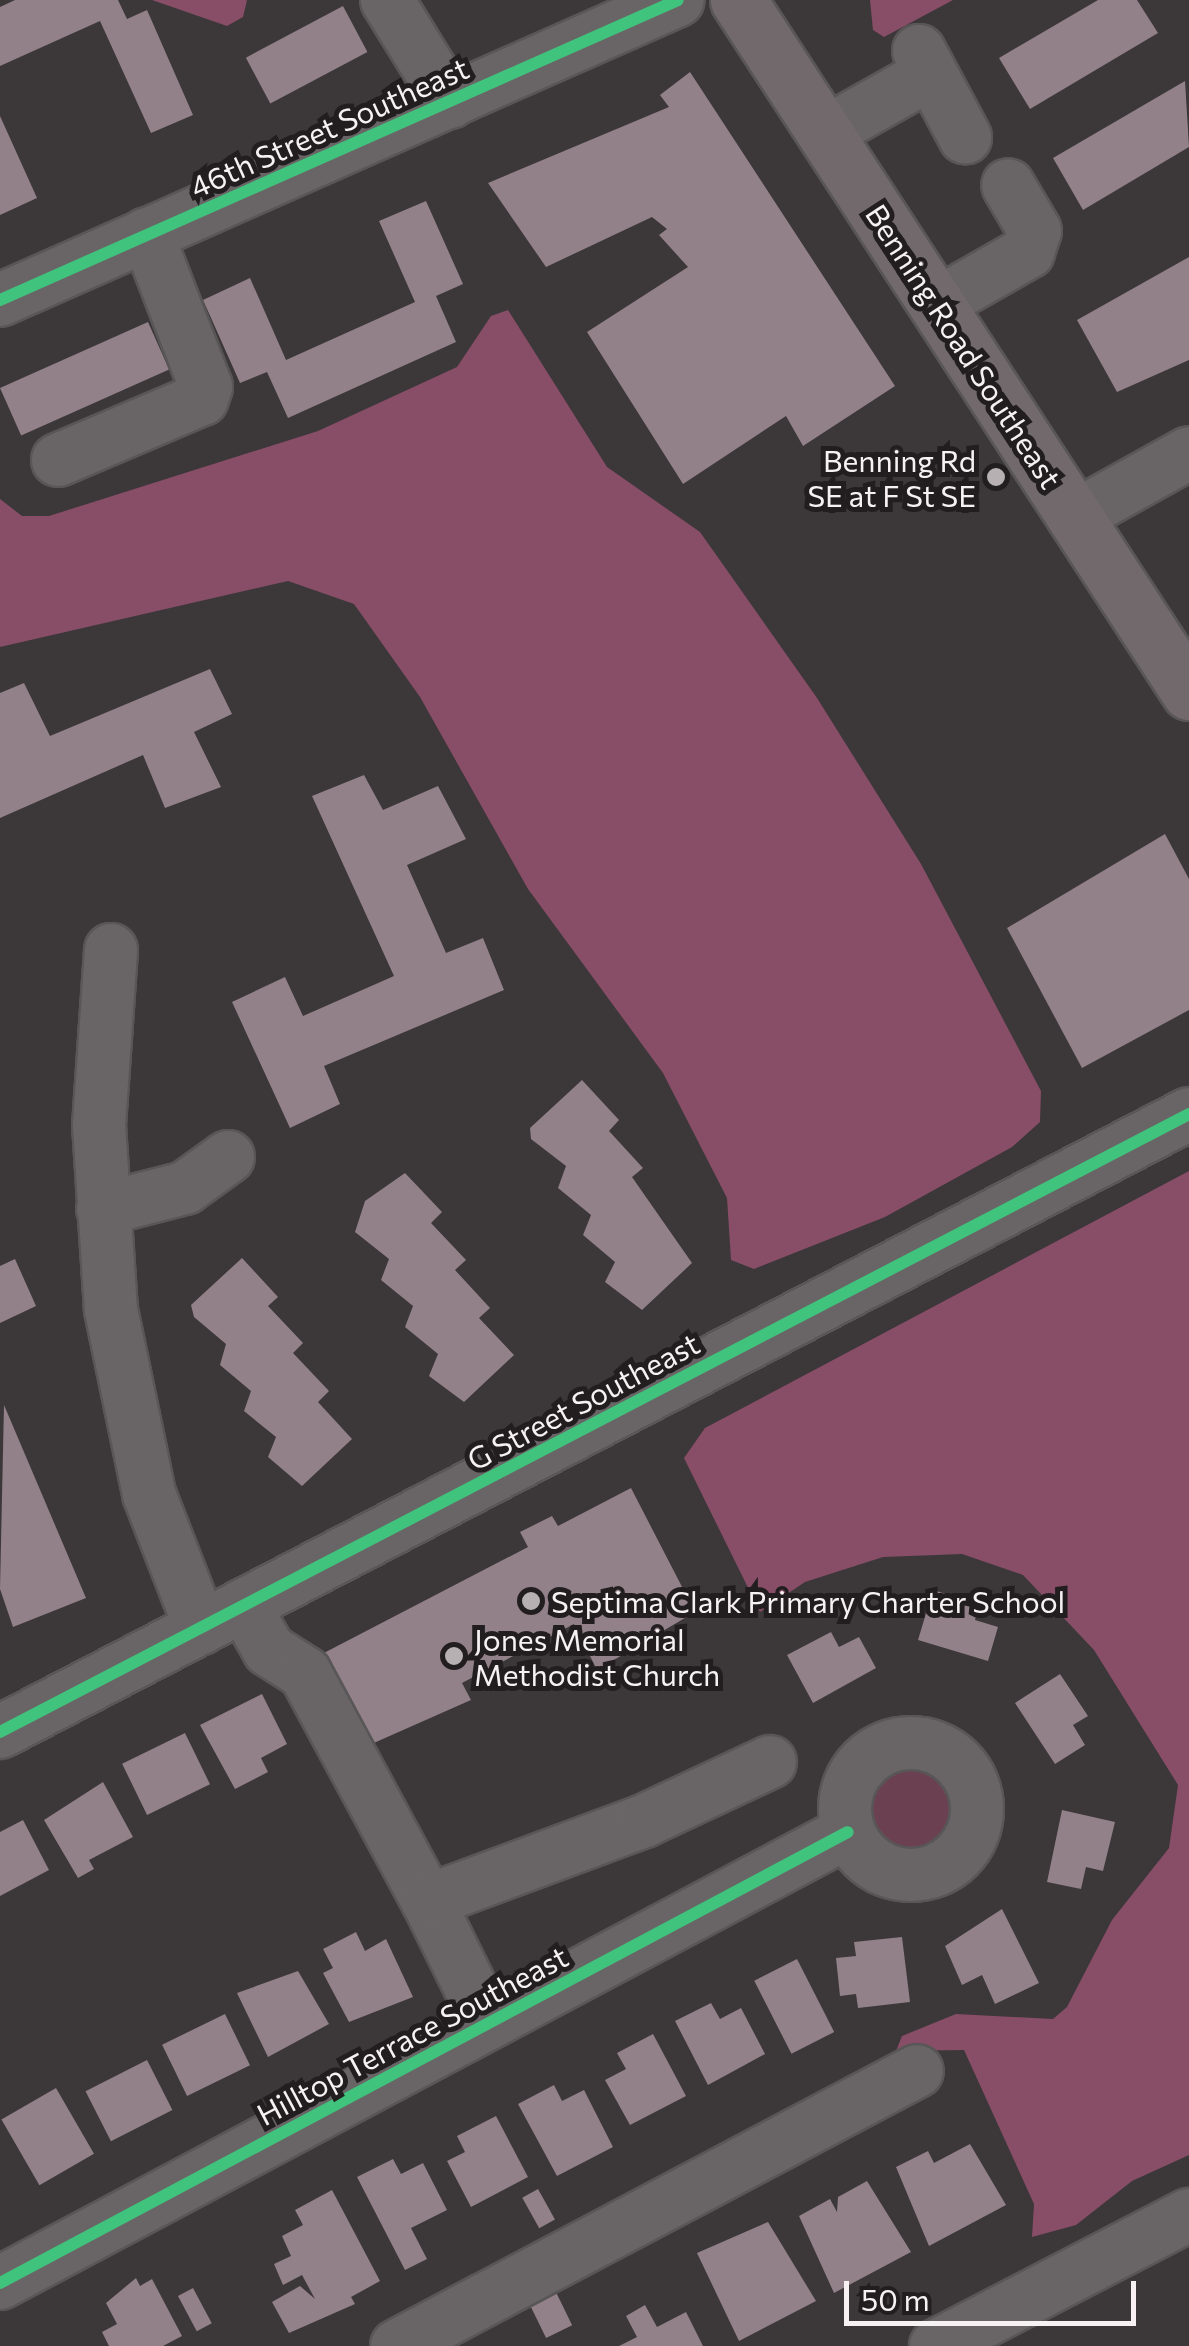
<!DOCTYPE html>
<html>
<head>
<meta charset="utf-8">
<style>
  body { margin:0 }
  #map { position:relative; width:1189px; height:2346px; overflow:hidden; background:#3c3739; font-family:Commissioner,sans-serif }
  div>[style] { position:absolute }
  .green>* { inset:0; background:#6b4152 }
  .round { border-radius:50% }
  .forest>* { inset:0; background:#884e67 }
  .building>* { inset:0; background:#928188; transform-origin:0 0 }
  .roads { filter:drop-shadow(2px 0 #595657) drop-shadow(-2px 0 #595657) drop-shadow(0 2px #595657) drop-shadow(0 -2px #595657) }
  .minor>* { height:52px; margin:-26px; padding:0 26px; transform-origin:26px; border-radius:26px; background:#696567 }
  .minor>.ring { margin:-26px; padding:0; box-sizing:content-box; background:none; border:52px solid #696567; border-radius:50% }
  .major>* { height:55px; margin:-27.5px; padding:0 27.5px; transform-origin:27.5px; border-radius:27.5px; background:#72696d }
  .cycleway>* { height:12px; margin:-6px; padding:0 6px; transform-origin:6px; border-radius:6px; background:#40c37c }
  .dots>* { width:28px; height:28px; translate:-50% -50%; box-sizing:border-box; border:5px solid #221e1f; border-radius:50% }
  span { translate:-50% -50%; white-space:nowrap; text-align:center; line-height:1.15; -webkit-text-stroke:10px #221e1f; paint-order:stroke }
  .street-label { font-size:30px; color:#f7f1f3 }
  .poi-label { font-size:30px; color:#f7f1f3 }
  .right { translate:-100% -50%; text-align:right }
  .left { translate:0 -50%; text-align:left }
  .scale { position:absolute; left:844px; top:2281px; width:292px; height:45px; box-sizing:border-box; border:5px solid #f7f1f3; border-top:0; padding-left:12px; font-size:30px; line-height:35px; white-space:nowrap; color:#f7f1f3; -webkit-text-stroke:8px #221e1f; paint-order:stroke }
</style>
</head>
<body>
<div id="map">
  <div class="green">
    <div class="round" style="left:868px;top:1764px;width:90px;height:90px"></div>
  </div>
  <div class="forest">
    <div style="clip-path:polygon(152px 0,247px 0,243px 17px,227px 26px)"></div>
    <div style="clip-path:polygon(953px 0,884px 37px,873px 30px,870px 0)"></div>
    <div style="clip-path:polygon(508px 310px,607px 467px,700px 532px,817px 698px,921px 864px,1041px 1091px,1040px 1122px,1012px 1147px,885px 1217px,754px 1269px,731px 1260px,727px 1198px,663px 1073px,528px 889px,420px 697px,354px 604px,288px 581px,0 647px,0 499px,22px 516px,49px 516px,318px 431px,457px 367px,491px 316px)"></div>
    <div style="clip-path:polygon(1189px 1171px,1189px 2155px,1132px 2181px,1076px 2225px,1032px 2237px,1034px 2204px,964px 2050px,896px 2051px,902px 2036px,956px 2014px,1053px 2019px,1067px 2007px,1112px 1920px,1169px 1848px,1178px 1785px,1094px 1650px,1023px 1575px,962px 1554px,883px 1557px,805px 1582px,760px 1612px,684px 1458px,705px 1428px)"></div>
  </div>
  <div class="building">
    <div style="clip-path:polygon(15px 0,118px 0,127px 19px,147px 10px,193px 115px,151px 133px,100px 21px,0 66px,0 7px)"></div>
    <div style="clip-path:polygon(1098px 0,1137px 0,1158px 33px,1030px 109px,999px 58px)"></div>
    <div style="left:343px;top:6px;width:52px;height:110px;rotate:62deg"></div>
    <div style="clip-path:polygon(690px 72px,895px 386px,803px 446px,786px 416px,683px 484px,587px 332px,688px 267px,659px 235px,667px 229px,652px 217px,546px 267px,488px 183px,669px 107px,660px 95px)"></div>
    <div style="clip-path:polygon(1185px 81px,1189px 147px,1083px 210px,1053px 158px)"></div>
    <div style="clip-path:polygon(0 116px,37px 198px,0 215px)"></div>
    <div style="clip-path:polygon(426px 201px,463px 284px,436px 296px,456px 342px,288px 418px,267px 372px,240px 383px,203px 300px,250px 278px,286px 360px,415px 302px,379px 221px)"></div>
    <div style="clip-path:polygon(1189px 257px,1189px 360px,1117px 392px,1077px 320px)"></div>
    <div style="left:148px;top:322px;width:52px;height:162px;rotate:66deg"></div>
    <div style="clip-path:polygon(210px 669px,232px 714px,194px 732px,221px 787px,165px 808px,143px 755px,0 818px,0 693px,24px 683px,50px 736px)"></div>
    <div style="clip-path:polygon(364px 775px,383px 810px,438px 786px,466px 839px,407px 865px,446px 953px,483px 938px,504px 990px,324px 1066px,340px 1104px,290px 1128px,232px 1002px,285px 977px,303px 1016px,394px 976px,312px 796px)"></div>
    <div style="clip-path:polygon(1165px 834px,1189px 879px,1189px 1010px,1082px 1068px,1007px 928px)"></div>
    <div style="clip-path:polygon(582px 1080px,619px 1120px,609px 1131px,643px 1168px,632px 1177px,692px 1263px,642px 1310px,605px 1282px,615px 1262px,583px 1235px,591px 1215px,558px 1188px,566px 1166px,531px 1139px,530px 1128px)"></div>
    <div style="clip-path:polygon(405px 1173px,442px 1212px,431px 1223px,466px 1260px,455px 1270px,490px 1308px,479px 1318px,514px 1355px,464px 1402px,429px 1376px,438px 1354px,405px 1327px,413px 1306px,381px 1280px,389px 1259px,355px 1232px,365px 1201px)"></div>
    <div style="clip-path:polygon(242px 1258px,278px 1297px,268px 1306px,303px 1343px,293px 1353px,329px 1391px,318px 1402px,352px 1439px,302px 1486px,268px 1457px,276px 1437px,244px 1411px,251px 1391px,220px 1365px,226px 1344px,194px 1317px,191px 1305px)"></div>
    <div style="clip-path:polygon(15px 1259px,36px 1306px,0 1323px,0 1266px)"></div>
    <div style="clip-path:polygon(4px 1405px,86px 1598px,13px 1627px,0 1589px)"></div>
    <div style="clip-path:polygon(631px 1488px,695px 1612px,597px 1670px,574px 1624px,462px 1683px,471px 1700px,367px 1746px,320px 1655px,528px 1547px,520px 1532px,552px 1516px,558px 1526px)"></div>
    <div style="clip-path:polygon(933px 1590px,979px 1604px,975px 1620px,998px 1627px,988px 1661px,918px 1640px)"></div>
    <div style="clip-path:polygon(831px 1632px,839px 1647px,859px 1637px,876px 1668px,813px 1703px,787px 1655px)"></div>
    <div style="clip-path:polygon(1060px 1674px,1088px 1716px,1073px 1725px,1085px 1745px,1055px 1764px,1015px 1703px)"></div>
    <div style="clip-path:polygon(262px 1694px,287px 1744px,261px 1758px,268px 1772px,235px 1789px,200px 1725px)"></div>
    <div style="left:185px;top:1733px;width:57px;height:70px;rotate:64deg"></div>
    <div style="clip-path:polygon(103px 1782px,133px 1837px,89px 1860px,94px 1869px,78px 1878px,44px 1820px)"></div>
    <div style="clip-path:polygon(1062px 1810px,1115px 1822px,1103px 1871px,1086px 1867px,1081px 1889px,1047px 1882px)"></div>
    <div style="clip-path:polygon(23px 1820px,49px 1870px,0 1896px,0 1832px)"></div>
    <div style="clip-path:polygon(1002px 1909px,1039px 1983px,995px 2004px,982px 1975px,962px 1985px,945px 1946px)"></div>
    <div style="clip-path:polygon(356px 1932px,365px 1951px,386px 1939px,413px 1997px,349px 2022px,323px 1973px,333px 1968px,323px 1949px)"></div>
    <div style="clip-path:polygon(902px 1937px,910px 2002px,858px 2008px,856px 1994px,840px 1996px,836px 1958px,856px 1956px,854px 1942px)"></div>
    <div style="left:797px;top:1959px;width:82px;height:48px;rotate:63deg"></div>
    <div style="clip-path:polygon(298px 1971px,329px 2024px,268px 2057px,237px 1993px)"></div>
    <div style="clip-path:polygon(711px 2003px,720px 2019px,741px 2008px,765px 2054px,708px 2085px,675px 2021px)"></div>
    <div style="left:225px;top:2014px;width:57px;height:70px;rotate:64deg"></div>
    <div style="clip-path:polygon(653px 2034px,686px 2096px,630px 2125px,605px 2080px,626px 2069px,617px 2053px)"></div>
    <div style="left:147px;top:2060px;width:56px;height:69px;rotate:63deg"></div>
    <div style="clip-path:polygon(554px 2085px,562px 2101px,584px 2090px,613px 2147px,557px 2176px,518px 2104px)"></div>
    <div style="left:56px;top:2088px;width:76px;height:63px;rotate:60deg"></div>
    <div style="clip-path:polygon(496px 2116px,528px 2177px,471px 2207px,447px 2161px,465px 2152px,457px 2136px)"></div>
    <div style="clip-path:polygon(970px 2144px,1006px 2205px,929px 2246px,896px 2167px,928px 2151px,934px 2163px)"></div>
    <div style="clip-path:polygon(393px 2159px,401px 2174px,423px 2163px,447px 2210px,411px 2228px,427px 2259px,405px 2270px,357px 2177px)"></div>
    <div style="clip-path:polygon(867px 2181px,911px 2252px,834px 2293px,799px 2216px,830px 2199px,837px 2212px,838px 2197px)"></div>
    <div style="left:538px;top:2189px;width:35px;height:18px;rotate:61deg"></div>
    <div style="clip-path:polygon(332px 2190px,380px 2281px,351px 2297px,355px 2304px,289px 2333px,272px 2302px,300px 2286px,315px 2299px,302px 2275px,283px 2285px,274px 2264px,291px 2256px,282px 2236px,303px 2225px,295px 2210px)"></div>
    <div style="clip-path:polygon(768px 2222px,816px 2301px,739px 2341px,697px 2253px)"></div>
    <div style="clip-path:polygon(136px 2278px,140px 2286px,152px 2279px,182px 2336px,163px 2346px,109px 2346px,102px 2332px,117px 2324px,106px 2303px)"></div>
    <div style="left:552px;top:2284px;width:46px;height:29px;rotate:64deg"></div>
    <div style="left:193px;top:2288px;width:40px;height:17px;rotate:62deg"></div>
    <div style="clip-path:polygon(645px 2305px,657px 2327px,686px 2312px,703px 2346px,619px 2346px,637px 2337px,626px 2316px)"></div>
  </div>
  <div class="roads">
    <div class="minor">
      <div style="left:387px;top:0;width:120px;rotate:58.3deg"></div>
      <div style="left:919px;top:51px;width:98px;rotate:61.9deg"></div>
      <div style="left:825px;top:133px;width:116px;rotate:-29.4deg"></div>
      <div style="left:0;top:300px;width:741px;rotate:-23.87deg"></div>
      <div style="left:937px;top:304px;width:105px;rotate:-29.7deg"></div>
      <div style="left:1028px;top:252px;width:22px;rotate:-72deg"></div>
      <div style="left:1035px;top:231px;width:53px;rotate:-120.4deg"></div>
      <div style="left:58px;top:460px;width:156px;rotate:-23deg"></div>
      <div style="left:202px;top:399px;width:13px;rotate:-72deg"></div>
      <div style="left:206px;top:387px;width:164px;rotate:-111.1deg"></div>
      <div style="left:1076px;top:516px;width:129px;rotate:-29.1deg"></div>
      <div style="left:111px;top:950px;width:175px;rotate:93.9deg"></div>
      <div style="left:99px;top:1125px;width:185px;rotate:86.3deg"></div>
      <div style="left:111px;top:1310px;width:188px;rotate:78.3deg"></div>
      <div style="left:149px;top:1494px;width:144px;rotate:68.8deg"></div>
      <div style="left:103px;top:1209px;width:85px;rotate:-14.4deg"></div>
      <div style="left:185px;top:1188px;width:53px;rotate:-35.8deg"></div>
      <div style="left:244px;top:1606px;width:51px;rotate:60.4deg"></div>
      <div style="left:269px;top:1650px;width:43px;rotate:32.6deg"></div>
      <div style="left:305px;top:1673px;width:259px;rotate:61.7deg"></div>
      <div style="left:0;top:1732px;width:1340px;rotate:-27.46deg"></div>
      <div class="ring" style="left:845px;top:1743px;width:80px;height:80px"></div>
      <div style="left:488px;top:2023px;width:136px;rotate:-116.2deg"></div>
      <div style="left:428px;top:1901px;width:230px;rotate:-20.3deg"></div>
      <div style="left:644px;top:1821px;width:139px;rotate:-25.1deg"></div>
      <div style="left:0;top:2283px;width:960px;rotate:-28.01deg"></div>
      <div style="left:397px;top:2346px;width:588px;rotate:-27.87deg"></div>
      <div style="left:936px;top:2346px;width:285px;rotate:-27.4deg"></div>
    </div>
    <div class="major">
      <div style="left:738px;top:0;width:826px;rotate:56.91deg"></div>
    </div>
  </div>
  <div class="cycleway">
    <div style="left:0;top:300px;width:741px;rotate:-23.87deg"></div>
    <div style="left:0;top:1732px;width:1340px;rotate:-27.46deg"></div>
    <div style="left:0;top:2283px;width:960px;rotate:-28.01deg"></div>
  </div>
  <div class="dots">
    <div style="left:996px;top:477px;background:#b6b0b2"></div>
    <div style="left:531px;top:1601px;background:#b6b0b2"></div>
    <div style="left:454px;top:1656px;background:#b6b0b2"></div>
  </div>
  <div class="street-label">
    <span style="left:329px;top:127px;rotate:-24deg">46th Street Southeast</span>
    <span style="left:964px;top:346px;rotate:57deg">Benning Road Southeast</span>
    <span style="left:583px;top:1401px;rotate:-28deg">G Street Southeast</span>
    <span style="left:412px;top:2035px;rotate:-28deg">Hilltop Terrace Southeast</span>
  </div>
  <div class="poi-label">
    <span class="right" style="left:976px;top:477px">Benning Rd<br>SE at F St SE</span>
    <span class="left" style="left:551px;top:1601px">Septima Clark Primary Charter School</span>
    <span class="left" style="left:474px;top:1656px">Jones Memorial<br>Methodist Church</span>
  </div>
  <div class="scale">50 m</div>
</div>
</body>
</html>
